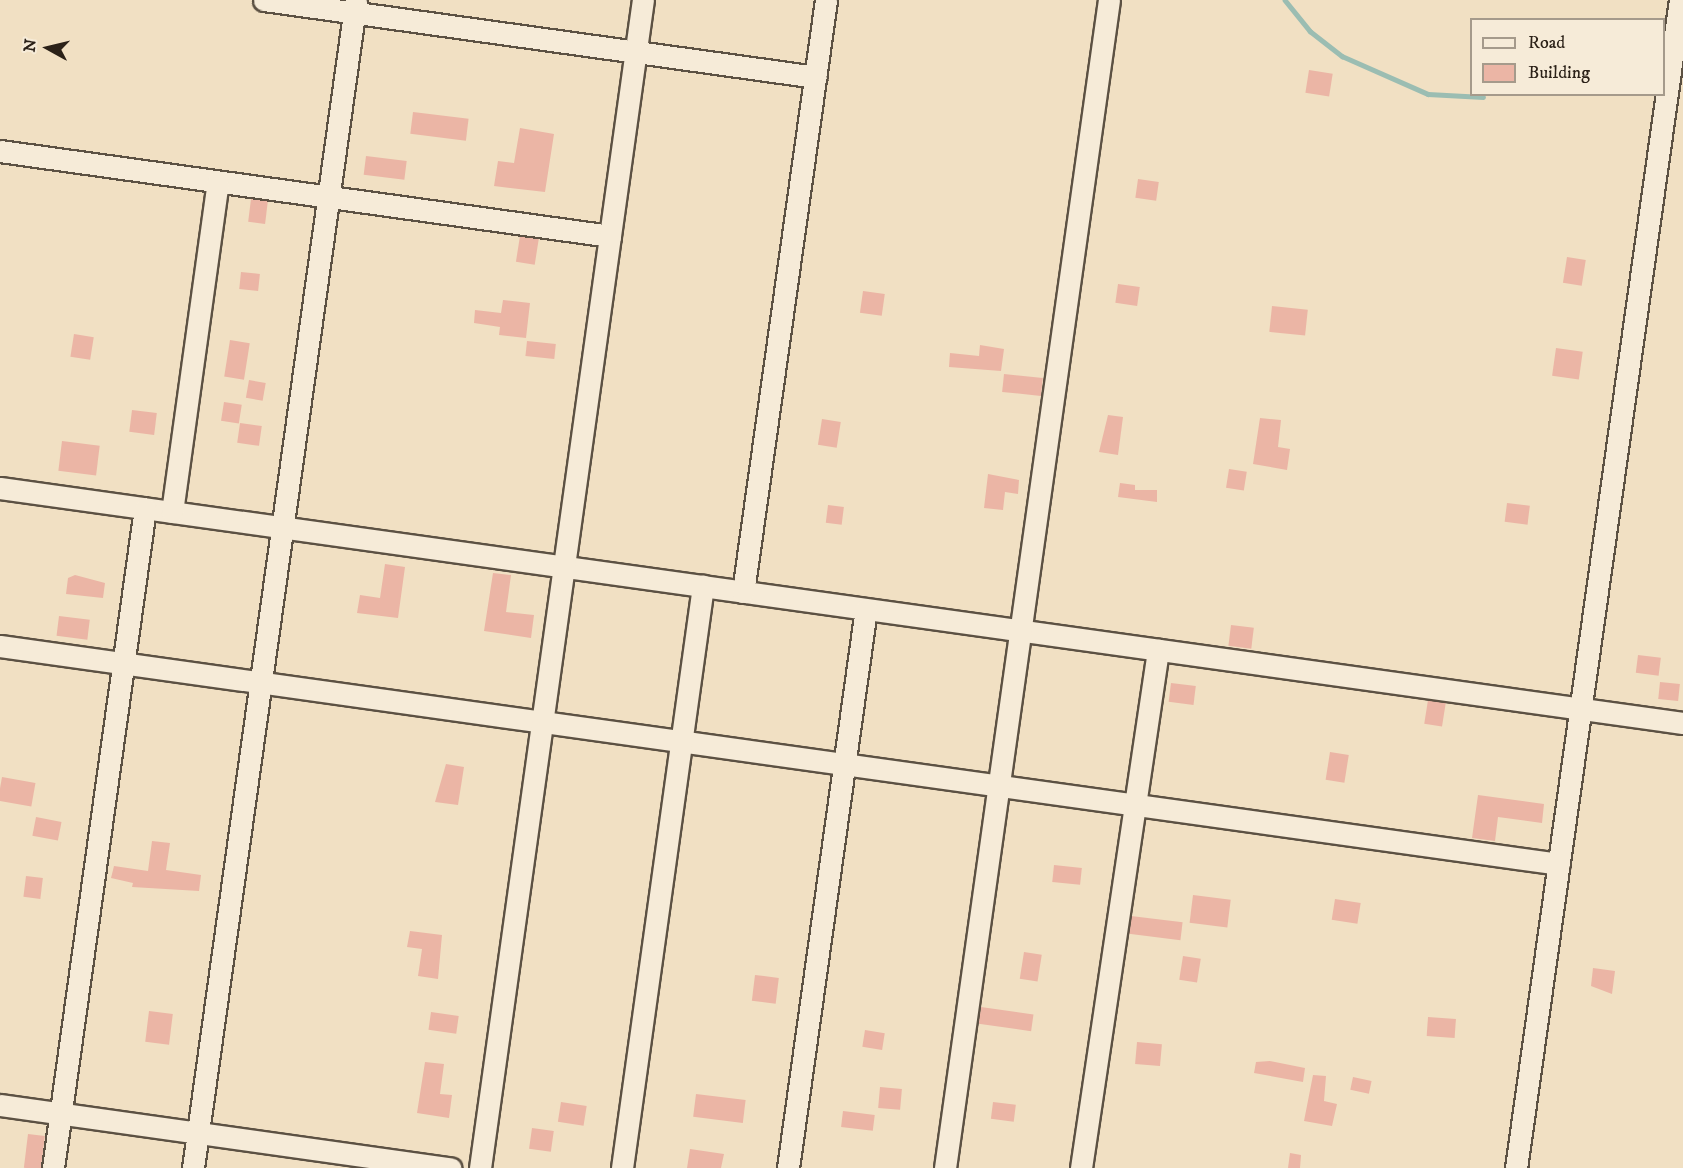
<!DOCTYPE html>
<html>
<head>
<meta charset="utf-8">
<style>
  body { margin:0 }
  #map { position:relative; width:1683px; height:1168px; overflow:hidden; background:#f1e0c3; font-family:"IM FELL DW Pica",serif }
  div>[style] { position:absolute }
  .stream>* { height:4.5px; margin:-2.25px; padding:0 2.25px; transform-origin:2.25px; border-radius:2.25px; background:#9bbdb2 }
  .building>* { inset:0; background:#ebb5a5; transform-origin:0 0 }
  .roads { filter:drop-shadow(2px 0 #5c5143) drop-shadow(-2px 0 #5c5143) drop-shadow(0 2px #5c5143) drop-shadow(0 -2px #5c5143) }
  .minor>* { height:21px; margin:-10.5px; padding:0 10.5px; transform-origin:10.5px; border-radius:10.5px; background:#f6ebd8 }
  span { translate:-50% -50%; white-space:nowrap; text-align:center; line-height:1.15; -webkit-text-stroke:6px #f6ebd8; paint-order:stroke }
  .legend { position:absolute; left:1470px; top:18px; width:195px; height:78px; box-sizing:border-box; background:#f6ebd8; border:2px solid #a59a8b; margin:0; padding:8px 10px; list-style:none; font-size:18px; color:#2b2118 }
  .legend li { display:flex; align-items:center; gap:12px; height:30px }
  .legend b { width:30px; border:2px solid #a59a8b }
  .north { position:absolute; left:18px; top:18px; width:60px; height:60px; -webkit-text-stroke:4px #f6ebd8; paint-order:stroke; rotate:278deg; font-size:16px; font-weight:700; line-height:24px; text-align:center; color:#2b2118 }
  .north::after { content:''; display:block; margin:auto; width:21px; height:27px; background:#2b2118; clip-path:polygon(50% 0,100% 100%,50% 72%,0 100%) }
</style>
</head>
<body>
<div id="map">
  <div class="stream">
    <div style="left:1285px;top:0;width:40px;rotate:51deg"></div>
    <div style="left:1310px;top:31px;width:41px;rotate:38deg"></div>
    <div style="left:1342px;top:56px;width:94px;rotate:23.8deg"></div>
    <div style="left:1428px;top:94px;width:55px;rotate:3.1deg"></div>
  </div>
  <div class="building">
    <div style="left:1309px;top:70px;width:24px;height:23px;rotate:9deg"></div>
    <div style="left:413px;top:112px;width:56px;height:22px;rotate:7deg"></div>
    <div style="clip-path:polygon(520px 128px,554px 134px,545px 192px,494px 186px,498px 161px,514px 163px)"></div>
    <div style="left:366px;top:156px;width:41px;height:19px;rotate:7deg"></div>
    <div style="left:1138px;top:179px;width:21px;height:19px;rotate:8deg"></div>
    <div style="left:251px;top:199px;width:17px;height:23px;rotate:7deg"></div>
    <div style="left:520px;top:236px;width:19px;height:26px;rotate:9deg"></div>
    <div style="left:1567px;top:257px;width:19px;height:26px;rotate:9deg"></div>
    <div style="left:241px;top:272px;width:19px;height:17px;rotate:6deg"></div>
    <div style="left:1118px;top:284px;width:22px;height:19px;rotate:8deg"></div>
    <div style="left:863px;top:291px;width:22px;height:22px;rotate:8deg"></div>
    <div style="clip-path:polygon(503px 300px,530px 303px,526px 338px,499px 335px,500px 327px,474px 323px,475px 310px,501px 313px)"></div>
    <div style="left:1272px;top:306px;width:36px;height:26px;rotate:6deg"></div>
    <div style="left:74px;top:334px;width:20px;height:23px;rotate:9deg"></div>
    <div style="left:230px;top:340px;width:20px;height:37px;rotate:9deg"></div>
    <div style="left:527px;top:341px;width:29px;height:15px;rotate:6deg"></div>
    <div style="clip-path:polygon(980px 345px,1004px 349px,1001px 371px,949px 367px,950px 353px,979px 356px)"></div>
    <div style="left:1556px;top:348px;width:27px;height:28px;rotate:8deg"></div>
    <div style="left:1004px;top:374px;width:39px;height:18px;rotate:6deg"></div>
    <div style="left:249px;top:380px;width:17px;height:18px;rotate:10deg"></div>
    <div style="left:224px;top:402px;width:18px;height:19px;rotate:9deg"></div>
    <div style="left:132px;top:410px;width:25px;height:22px;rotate:7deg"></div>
    <div style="clip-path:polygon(1108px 415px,1123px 417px,1118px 455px,1099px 452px)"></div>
    <div style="clip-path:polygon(1260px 418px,1281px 420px,1278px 447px,1290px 449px,1287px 470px,1253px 464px)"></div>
    <div style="left:822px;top:419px;width:19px;height:26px;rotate:9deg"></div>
    <div style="left:240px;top:423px;width:22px;height:20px;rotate:8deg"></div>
    <div style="left:62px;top:441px;width:38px;height:30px;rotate:7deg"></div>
    <div style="left:1229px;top:469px;width:18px;height:19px;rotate:9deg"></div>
    <div style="clip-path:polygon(988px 474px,1019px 480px,1018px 494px,1005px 492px,1003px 510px,984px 508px)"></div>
    <div style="clip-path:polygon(1120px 483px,1135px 485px,1135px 490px,1157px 490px,1157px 502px,1118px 497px)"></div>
    <div style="left:1507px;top:503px;width:23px;height:19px;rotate:7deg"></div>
    <div style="left:828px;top:505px;width:16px;height:18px;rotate:7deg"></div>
    <div style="clip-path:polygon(385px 564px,405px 567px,398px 618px,357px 613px,360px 595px,380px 598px)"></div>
    <div style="clip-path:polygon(493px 573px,511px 575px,506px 612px,534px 615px,531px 638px,484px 631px)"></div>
    <div style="clip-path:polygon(75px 575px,105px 583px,103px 598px,66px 594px,68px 578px)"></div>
    <div style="left:59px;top:616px;width:31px;height:20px;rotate:7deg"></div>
    <div style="left:1231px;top:625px;width:23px;height:21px;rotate:7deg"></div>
    <div style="left:1638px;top:655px;width:23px;height:18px;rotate:7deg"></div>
    <div style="left:1660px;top:682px;width:20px;height:17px;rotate:6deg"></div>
    <div style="left:1171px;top:683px;width:25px;height:19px;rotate:7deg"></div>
    <div style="left:1428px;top:700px;width:18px;height:24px;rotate:9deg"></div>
    <div style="left:1330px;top:752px;width:19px;height:28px;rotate:9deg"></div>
    <div style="clip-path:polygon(446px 764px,464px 767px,458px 805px,435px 802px)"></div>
    <div style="left:2px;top:777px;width:34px;height:24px;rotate:10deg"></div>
    <div style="clip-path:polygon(1478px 795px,1544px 804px,1542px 823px,1498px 817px,1495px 841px,1472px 838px)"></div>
    <div style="left:36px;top:817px;width:26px;height:19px;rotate:11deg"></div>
    <div style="clip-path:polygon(152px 841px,170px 843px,166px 870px,201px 875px,199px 891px,132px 887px,133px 883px,111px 878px,114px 866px,148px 871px)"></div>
    <div style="left:1054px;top:865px;width:28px;height:17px;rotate:6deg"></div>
    <div style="left:26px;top:876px;width:17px;height:21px;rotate:7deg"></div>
    <div style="left:1193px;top:895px;width:38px;height:28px;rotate:7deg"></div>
    <div style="left:1335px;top:899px;width:26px;height:21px;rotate:9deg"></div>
    <div style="left:1131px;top:916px;width:52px;height:18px;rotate:7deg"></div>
    <div style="clip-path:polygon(410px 931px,442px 935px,438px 979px,418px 976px,422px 949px,407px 947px)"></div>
    <div style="left:1024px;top:952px;width:18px;height:27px;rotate:9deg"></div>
    <div style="left:1183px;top:956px;width:18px;height:24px;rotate:9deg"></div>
    <div style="clip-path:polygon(1593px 968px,1615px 971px,1612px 994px,1591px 986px)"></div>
    <div style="left:755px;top:975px;width:24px;height:26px;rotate:7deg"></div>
    <div style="left:981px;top:1007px;width:53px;height:17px;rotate:8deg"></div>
    <div style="left:149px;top:1011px;width:24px;height:31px;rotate:7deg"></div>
    <div style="left:431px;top:1012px;width:28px;height:18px;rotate:8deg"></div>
    <div style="left:1428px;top:1017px;width:28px;height:19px;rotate:4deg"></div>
    <div style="left:865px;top:1030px;width:20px;height:17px;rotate:9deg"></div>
    <div style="left:1137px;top:1042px;width:25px;height:22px;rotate:5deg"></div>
    <div style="clip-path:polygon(1270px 1061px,1305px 1068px,1303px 1082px,1254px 1073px,1256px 1062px)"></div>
    <div style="clip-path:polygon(425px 1062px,444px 1064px,440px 1094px,452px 1095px,449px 1118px,417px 1113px)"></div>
    <div style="clip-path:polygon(1313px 1075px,1326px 1076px,1324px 1101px,1337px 1104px,1332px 1126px,1304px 1121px)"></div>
    <div style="left:1353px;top:1077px;width:19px;height:13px;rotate:12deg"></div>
    <div style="left:880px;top:1087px;width:22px;height:21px;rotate:5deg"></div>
    <div style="left:696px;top:1094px;width:50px;height:23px;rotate:7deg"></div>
    <div style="left:561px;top:1102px;width:26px;height:20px;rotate:9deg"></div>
    <div style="left:993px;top:1102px;width:23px;height:17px;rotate:7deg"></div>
    <div style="left:843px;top:1111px;width:32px;height:16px;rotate:7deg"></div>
    <div style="left:532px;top:1128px;width:22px;height:21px;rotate:8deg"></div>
    <div style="left:28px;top:1134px;width:17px;height:34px;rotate:7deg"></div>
    <div style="clip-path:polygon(690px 1149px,724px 1154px,721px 1168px,687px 1168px)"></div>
    <div style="clip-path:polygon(1290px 1153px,1301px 1155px,1300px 1168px,1288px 1168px)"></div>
  </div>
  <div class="roads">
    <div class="minor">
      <div style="left:264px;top:0;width:557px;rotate:7.94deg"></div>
      <div style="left:0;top:151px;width:616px;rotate:7.93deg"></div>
      <div style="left:0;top:488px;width:1699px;rotate:7.95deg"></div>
      <div style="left:172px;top:512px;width:333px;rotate:-82.1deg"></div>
      <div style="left:743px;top:592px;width:598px;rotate:-82.02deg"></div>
      <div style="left:0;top:646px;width:1574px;rotate:7.96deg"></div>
      <div style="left:0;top:1105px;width:455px;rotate:8deg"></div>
      <div style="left:53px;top:1168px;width:666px;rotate:-82.06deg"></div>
      <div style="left:193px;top:1168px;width:1179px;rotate:-82.06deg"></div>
      <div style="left:480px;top:1168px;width:1179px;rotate:-82.06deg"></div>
      <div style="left:622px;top:1168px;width:588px;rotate:-82.08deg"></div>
      <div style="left:788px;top:1168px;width:564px;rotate:-82.06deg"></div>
      <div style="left:945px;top:1168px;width:1179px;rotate:-82.01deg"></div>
      <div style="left:1081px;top:1168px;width:524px;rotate:-81.54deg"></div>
      <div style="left:1516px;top:1168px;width:1179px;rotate:-82.01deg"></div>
    </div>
  </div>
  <ul class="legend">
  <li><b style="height:8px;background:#f6ebd8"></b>Road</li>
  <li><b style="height:16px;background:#ebb5a5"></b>Building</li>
  </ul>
  <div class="north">N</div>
</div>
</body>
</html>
